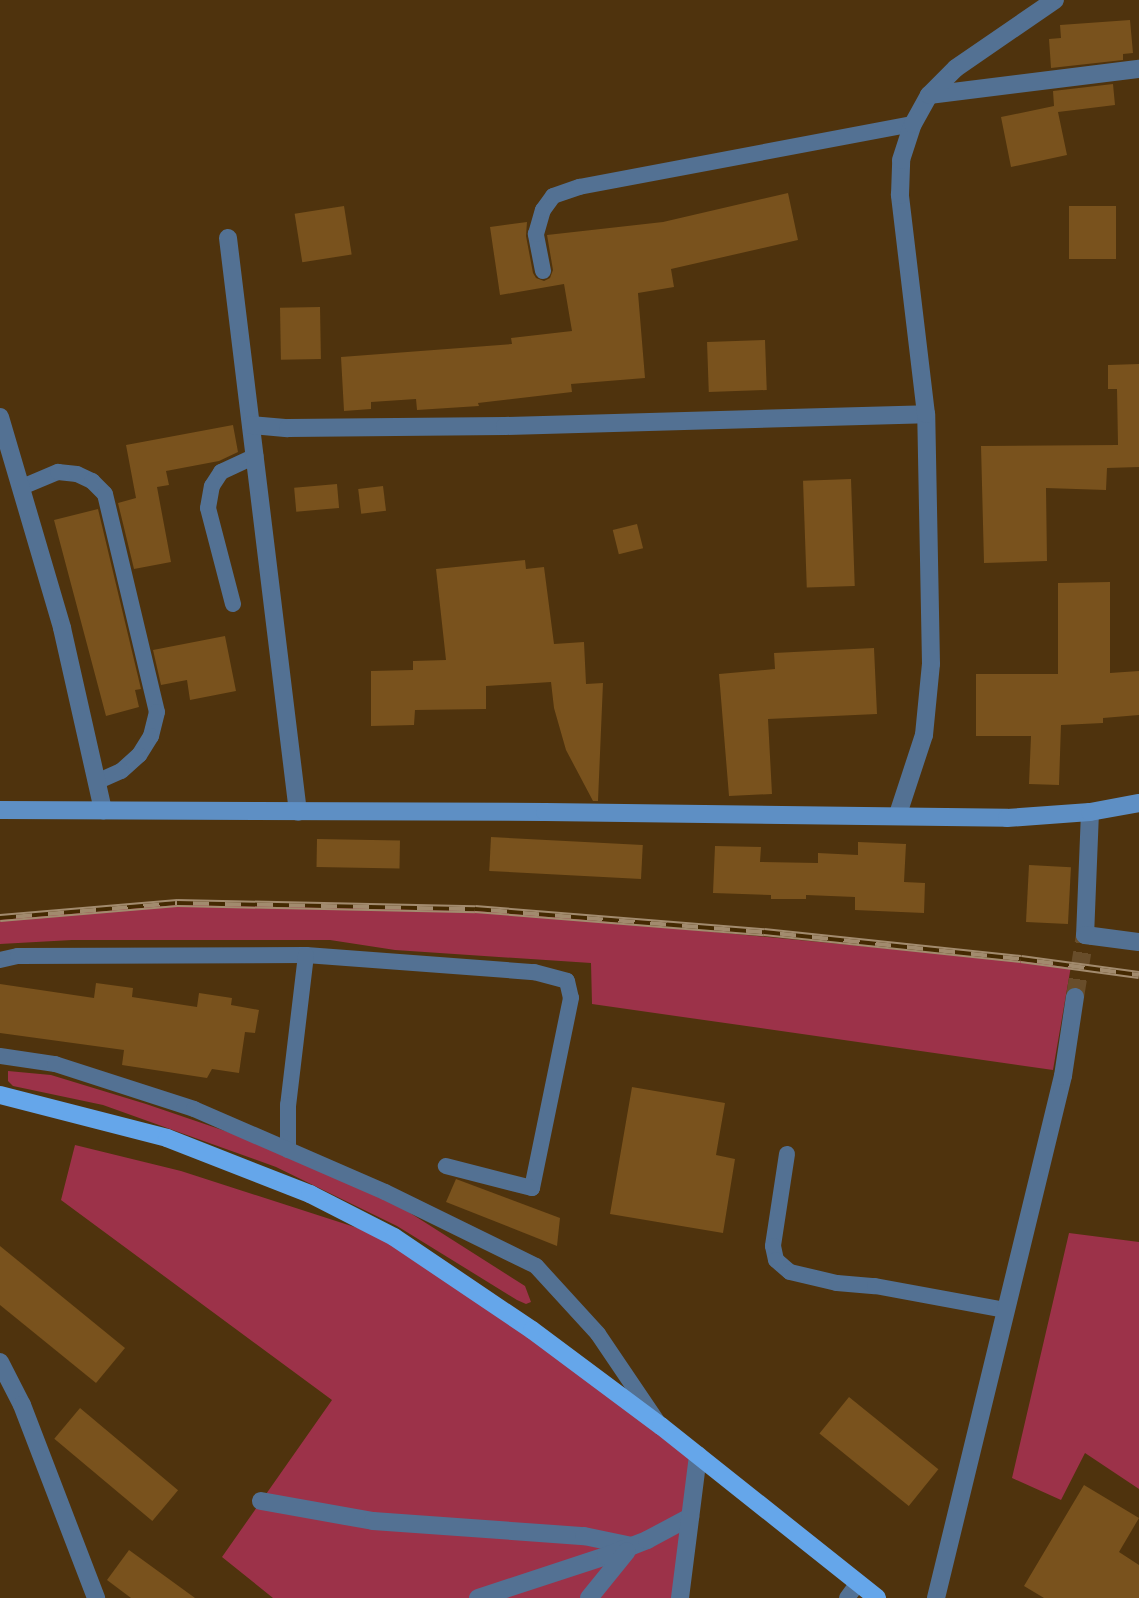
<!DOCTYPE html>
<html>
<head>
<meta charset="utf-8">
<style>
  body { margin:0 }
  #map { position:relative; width:1139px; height:1598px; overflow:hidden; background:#4f330d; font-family:Mulish,sans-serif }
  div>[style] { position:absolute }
  .green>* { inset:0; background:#9c3249 }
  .building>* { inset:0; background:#79521d; transform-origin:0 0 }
  .street-tunnel>* { height:18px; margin-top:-9px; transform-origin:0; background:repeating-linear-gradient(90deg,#684d2a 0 18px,transparent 0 27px) }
  .lane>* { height:16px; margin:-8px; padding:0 8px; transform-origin:8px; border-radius:8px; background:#537193 }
  .street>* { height:18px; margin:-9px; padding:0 9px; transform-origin:9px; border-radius:9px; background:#537193 }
  .secondary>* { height:18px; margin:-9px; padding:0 9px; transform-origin:9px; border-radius:9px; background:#5e8fc4 }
  .primary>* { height:18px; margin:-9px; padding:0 9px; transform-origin:9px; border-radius:9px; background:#65a6ea }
  .rail>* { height:8px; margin-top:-4px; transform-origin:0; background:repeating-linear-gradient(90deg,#442901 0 16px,#a28b6e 0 32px); box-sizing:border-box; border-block:2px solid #a28b6e }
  span { translate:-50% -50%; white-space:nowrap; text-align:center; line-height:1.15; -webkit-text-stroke:5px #442901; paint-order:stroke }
</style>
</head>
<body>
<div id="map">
  <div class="green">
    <div style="clip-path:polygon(177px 903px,475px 909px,1071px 966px,1053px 1070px,592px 1004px,591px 963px,395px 950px,330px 940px,72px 940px,0 944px,0 918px)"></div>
    <div style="clip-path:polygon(8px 1071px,51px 1075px,146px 1104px,234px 1134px,385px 1197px,525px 1286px,531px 1302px,526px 1304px,517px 1300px,397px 1226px,276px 1167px,103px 1105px,13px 1086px,8px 1081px)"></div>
    <div style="clip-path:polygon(75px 1145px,181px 1171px,401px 1242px,698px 1455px,680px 1598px,273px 1598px,222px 1557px,332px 1400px,61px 1200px)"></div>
    <div style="clip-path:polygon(1069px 1233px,1139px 1242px,1139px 1489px,1085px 1453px,1061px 1500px,1012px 1478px)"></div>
  </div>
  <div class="building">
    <div style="clip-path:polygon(1130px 20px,1133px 53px,1123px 54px,1123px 60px,1051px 68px,1049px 39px,1061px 38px,1060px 25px)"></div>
    <div style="clip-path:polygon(1113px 84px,1115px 105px,1058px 112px,1067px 155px,1011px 167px,1001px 117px,1054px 106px,1053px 91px)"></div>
    <div style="clip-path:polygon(788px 193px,798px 240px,671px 269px,674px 287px,638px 293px,645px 378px,571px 384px,572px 392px,478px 403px,479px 406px,417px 410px,416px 399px,371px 402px,371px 409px,344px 411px,341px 357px,512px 344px,511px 338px,572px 331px,564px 284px,500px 295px,490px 227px,527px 222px,526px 236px,533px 273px,536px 278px,544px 281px,550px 278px,553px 270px,547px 235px,663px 222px)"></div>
    <div style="left:344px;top:206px;width:49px;height:50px;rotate:81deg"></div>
    <div style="left:1069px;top:206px;width:47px;height:53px"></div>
    <div style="left:320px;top:307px;width:52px;height:40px;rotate:89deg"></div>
    <div style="left:765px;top:340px;width:50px;height:58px;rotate:88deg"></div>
    <div style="clip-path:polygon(1139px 364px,1139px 467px,1107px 468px,1106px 490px,1046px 488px,1047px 561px,984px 563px,981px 446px,1118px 445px,1117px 389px,1108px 389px,1108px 365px)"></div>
    <div style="clip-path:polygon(233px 425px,238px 452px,219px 461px,166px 471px,169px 485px,157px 487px,171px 562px,134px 569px,118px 503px,136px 498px,126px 445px)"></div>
    <div style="left:851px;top:479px;width:107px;height:48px;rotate:88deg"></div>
    <div style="left:337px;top:484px;width:24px;height:43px;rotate:85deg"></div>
    <div style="left:383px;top:486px;width:25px;height:25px;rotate:83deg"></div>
    <div style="clip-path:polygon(98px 509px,141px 689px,135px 690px,139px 707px,106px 716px,54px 520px)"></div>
    <div style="left:637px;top:524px;width:25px;height:25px;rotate:76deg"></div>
    <div style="clip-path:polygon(525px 560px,526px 569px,544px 567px,554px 644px,584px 642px,586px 684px,603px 683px,598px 801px,593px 801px,566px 750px,554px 708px,551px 682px,486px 686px,486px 709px,415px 710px,414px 725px,371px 726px,371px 671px,413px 670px,413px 661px,446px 660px,436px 569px)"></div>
    <div style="clip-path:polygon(1110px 582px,1110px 673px,1139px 671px,1139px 715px,1103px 718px,1103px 723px,1061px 725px,1059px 785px,1029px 784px,1031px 736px,976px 736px,976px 674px,1058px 674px,1058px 583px)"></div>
    <div style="clip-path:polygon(225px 636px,236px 691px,190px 700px,187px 680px,161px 685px,153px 650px)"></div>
    <div style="clip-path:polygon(874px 648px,877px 714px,768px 719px,772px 794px,729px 796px,719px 674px,775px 669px,774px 653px)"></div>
    <div style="left:491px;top:837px;width:152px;height:34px;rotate:3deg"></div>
    <div style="left:317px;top:839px;width:83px;height:28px;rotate:1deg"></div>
    <div style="clip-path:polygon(858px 842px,906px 844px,904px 882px,925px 883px,924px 913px,855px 910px,855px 897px,806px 895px,806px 899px,771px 899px,771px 895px,713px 893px,715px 846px,761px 847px,760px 862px,818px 863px,818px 853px,858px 855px)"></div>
    <div style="left:1029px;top:865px;width:42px;height:57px;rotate:3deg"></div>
    <div style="clip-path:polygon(96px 983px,133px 988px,132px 997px,197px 1007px,199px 993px,232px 998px,231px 1005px,259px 1010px,255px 1033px,245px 1032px,239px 1073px,212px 1069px,207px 1078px,122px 1065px,124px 1050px,0 1033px,0 984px,94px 998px)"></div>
    <div style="clip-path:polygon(632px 1087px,725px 1103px,716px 1155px,735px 1159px,723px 1233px,610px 1214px)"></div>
    <div style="clip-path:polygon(456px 1179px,560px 1218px,557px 1246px,446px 1202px)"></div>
    <div style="clip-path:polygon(0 1246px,125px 1348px,96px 1383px,0 1305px)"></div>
    <div style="left:849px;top:1397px;width:115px;height:47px;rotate:39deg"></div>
    <div style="left:80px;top:1408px;width:128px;height:40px;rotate:40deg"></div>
    <div style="clip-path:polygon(1084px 1485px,1139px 1518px,1119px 1552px,1139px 1565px,1139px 1598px,1044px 1598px,1024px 1586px)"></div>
    <div style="clip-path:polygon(129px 1550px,195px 1598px,131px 1598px,107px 1580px)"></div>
  </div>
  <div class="street-tunnel">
    <div style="left:1075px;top:997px;width:63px;rotate:-80.8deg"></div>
  </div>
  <div class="lane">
    <div style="left:543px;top:271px;width:38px;rotate:-101deg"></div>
    <div style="left:536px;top:234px;width:25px;rotate:-74deg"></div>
    <div style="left:543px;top:210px;width:17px;rotate:-54deg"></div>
    <div style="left:553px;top:196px;width:28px;rotate:-19deg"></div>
    <div style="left:579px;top:187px;width:340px;rotate:-10.7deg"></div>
    <div style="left:22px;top:487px;width:39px;rotate:-23deg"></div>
    <div style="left:58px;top:472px;width:19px;rotate:6deg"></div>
    <div style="left:77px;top:474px;width:17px;rotate:25deg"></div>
    <div style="left:92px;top:481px;width:18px;rotate:45deg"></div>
    <div style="left:105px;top:494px;width:224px;rotate:76.6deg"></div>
    <div style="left:157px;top:712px;width:25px;rotate:104deg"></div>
    <div style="left:151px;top:736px;width:22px;rotate:122deg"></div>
    <div style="left:139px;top:755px;width:24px;rotate:138deg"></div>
    <div style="left:121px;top:771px;width:24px;rotate:156deg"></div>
    <div style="left:233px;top:604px;width:99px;rotate:-104.6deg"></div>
    <div style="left:208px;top:508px;width:22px;rotate:-80deg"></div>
    <div style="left:212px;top:486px;width:17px;rotate:-57deg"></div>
    <div style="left:221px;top:472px;width:38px;rotate:-25deg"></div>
    <div style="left:306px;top:955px;width:229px;rotate:4.3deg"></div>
    <div style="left:534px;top:972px;width:34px;rotate:15deg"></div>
    <div style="left:567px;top:981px;width:17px;rotate:77deg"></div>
    <div style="left:571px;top:998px;width:194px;rotate:101.6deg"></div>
    <div style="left:532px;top:1188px;width:89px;rotate:-165.7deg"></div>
    <div style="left:0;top:960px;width:18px;rotate:-13deg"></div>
    <div style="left:18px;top:956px;width:288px;rotate:-0.2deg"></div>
    <div style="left:306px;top:955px;width:151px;rotate:96.8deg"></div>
    <div style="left:288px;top:1105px;width:45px;rotate:90deg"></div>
    <div style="left:0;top:1056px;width:56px;rotate:8.3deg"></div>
    <div style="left:55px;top:1064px;width:146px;rotate:17.9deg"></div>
    <div style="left:194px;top:1109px;width:208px;rotate:23.5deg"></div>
    <div style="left:385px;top:1192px;width:168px;rotate:26.1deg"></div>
    <div style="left:536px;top:1266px;width:92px;rotate:47.6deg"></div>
    <div style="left:598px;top:1334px;width:105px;rotate:55.9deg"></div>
    <div style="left:787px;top:1154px;width:93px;rotate:98.7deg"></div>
    <div style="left:773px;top:1246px;width:14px;rotate:78deg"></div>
    <div style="left:776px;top:1260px;width:18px;rotate:41deg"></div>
    <div style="left:790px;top:1272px;width:48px;rotate:13.2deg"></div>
    <div style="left:837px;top:1283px;width:38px;rotate:5deg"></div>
    <div style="left:875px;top:1286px;width:133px;rotate:10.4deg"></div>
    <div style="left:847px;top:1598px;width:19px;rotate:-54deg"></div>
  </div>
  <div class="street">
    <div style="left:929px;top:95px;width:212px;rotate:-7.1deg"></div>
    <div style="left:228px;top:238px;width:578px;rotate:83.05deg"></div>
    <div style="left:0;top:417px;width:220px;rotate:73.6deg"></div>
    <div style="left:62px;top:628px;width:187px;rotate:77.3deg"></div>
    <div style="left:251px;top:425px;width:37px;rotate:5deg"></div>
    <div style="left:288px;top:428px;width:217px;rotate:-0.5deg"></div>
    <div style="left:505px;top:426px;width:421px;rotate:-1.6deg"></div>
    <div style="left:1090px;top:812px;width:123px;rotate:92.3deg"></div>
    <div style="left:1085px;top:935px;width:54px;rotate:7.4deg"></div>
    <div style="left:898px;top:814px;width:83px;rotate:-71.8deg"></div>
    <div style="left:924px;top:735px;width:71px;rotate:-84.4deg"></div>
    <div style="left:931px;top:664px;width:250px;rotate:-91.1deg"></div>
    <div style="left:926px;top:414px;width:221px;rotate:-96.8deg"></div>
    <div style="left:900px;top:195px;width:35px;rotate:-88deg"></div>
    <div style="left:901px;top:160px;width:38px;rotate:-72deg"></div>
    <div style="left:913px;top:124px;width:33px;rotate:-61deg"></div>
    <div style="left:929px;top:95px;width:38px;rotate:-45deg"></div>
    <div style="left:956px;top:68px;width:120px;rotate:-34.5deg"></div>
    <div style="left:0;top:1362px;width:48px;rotate:62.9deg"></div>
    <div style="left:22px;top:1405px;width:207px;rotate:69deg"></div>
    <div style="left:261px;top:1501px;width:114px;rotate:10.1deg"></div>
    <div style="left:373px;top:1521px;width:212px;rotate:4.1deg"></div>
    <div style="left:584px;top:1536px;width:49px;rotate:11.8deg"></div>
    <div style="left:478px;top:1598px;width:135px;rotate:-18.2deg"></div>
    <div style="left:606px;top:1556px;width:44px;rotate:-21.3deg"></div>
    <div style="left:647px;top:1540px;width:49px;rotate:-28.1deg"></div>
    <div style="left:589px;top:1598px;width:60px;rotate:-51deg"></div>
    <div style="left:680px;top:1598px;width:144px;rotate:-82.8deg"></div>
    <div style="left:936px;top:1598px;width:537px;rotate:-76.33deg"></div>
    <div style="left:1063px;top:1076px;width:80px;rotate:-81.4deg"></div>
  </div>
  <div class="secondary">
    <div style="left:0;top:810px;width:545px;rotate:0.21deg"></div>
    <div style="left:545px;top:812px;width:462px;rotate:0.7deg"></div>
    <div style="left:1007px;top:818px;width:83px;rotate:-4.1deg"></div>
    <div style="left:1090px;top:812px;width:50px;rotate:-10.4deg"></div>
  </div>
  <div class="primary">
    <div style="left:0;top:1095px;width:172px;rotate:14.4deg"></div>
    <div style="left:167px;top:1138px;width:154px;rotate:21.4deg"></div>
    <div style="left:310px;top:1194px;width:94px;rotate:27.1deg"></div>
    <div style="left:394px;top:1237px;width:166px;rotate:34deg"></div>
    <div style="left:532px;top:1330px;width:161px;rotate:36.7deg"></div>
    <div style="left:661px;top:1426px;width:276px;rotate:38.5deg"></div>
  </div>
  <div class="rail">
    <div style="left:0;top:918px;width:178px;rotate:-4.8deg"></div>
    <div style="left:177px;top:903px;width:298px;rotate:1.2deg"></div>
    <div style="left:475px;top:909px;width:290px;rotate:4.6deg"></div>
    <div style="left:764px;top:932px;width:258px;rotate:6deg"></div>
    <div style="left:1021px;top:959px;width:119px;rotate:7.7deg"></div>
  </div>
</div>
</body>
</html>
